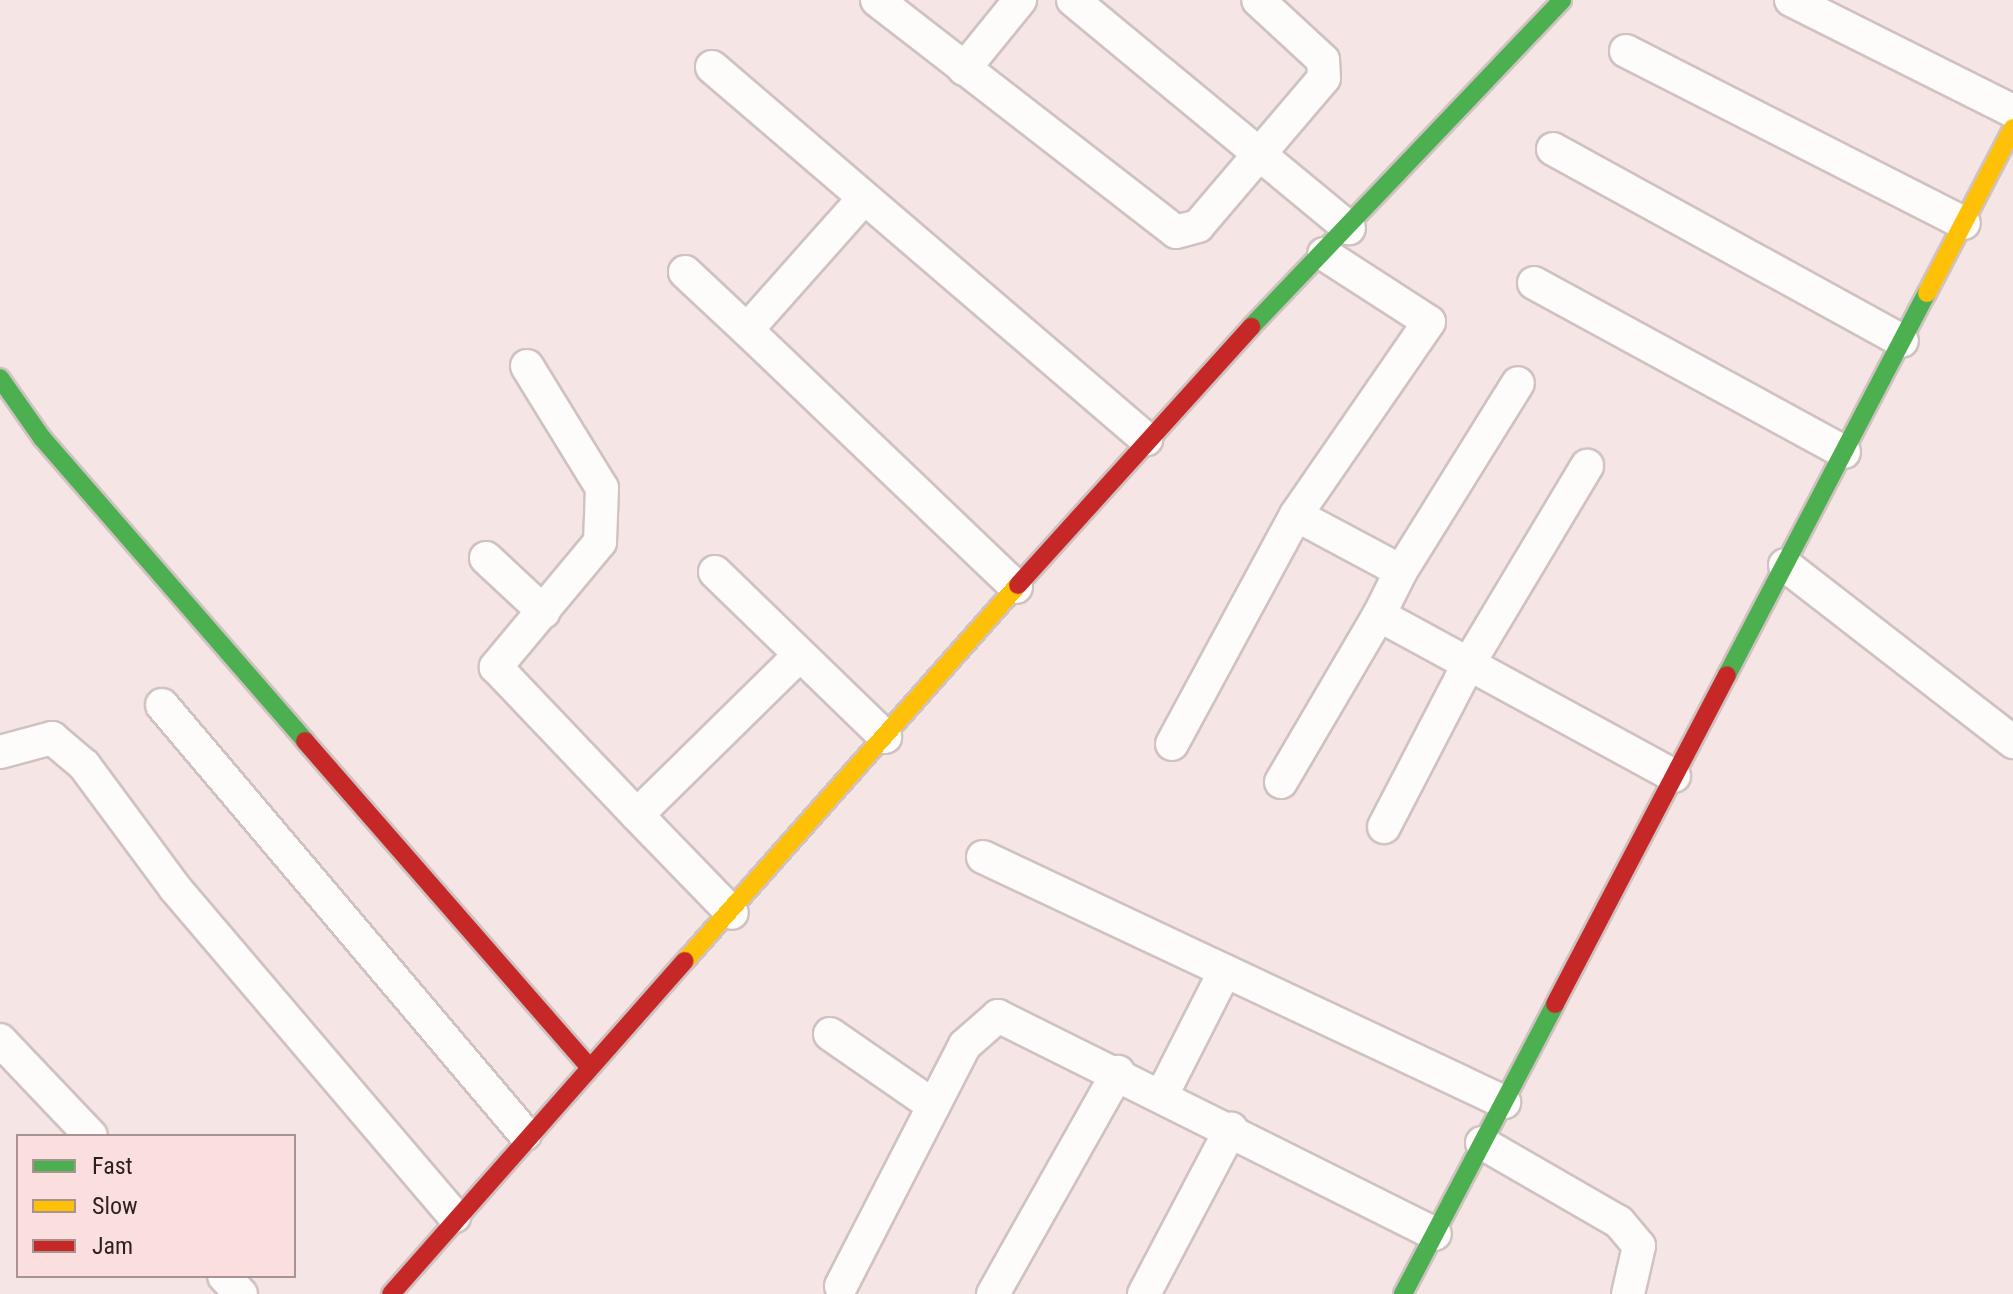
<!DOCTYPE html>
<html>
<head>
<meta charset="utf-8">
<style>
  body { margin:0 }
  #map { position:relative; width:2013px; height:1294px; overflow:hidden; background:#f5e5e4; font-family:"Roboto Condensed",sans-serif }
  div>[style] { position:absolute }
  .roads { filter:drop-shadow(2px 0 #cfc2c1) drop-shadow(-2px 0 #cfc2c1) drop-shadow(0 2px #cfc2c1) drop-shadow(0 -2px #cfc2c1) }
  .street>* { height:32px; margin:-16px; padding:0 16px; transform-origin:16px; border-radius:16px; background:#fefbfb }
  .fast>* { height:18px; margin:-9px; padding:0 9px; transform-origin:9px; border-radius:9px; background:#4caf50 }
  .slow>* { height:18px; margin:-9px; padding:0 9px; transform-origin:9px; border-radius:9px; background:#ffc107 }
  .jam>* { height:18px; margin:-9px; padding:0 9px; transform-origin:9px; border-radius:9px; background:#c62828 }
  span { translate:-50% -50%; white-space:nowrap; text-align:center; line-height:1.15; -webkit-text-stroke:8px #fbdfde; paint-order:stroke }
  .legend { position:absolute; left:16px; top:1134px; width:280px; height:144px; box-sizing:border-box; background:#fbdfde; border:2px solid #a89292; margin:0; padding:10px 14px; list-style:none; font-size:24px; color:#2c1f1f }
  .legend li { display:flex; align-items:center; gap:16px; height:40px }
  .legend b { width:40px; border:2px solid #a89292 }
</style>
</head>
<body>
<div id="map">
  <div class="roads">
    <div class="street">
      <div style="left:877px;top:0;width:378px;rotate:37.8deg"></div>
      <div style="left:1176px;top:232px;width:23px;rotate:-15deg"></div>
      <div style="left:1198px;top:226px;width:194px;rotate:-49.6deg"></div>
      <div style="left:1324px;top:78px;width:18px;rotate:-93deg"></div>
      <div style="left:1323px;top:60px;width:88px;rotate:-137.3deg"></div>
      <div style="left:1073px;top:0;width:358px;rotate:39.6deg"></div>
      <div style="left:1791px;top:0;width:248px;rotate:26.6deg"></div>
      <div style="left:1626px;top:51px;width:379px;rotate:27deg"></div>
      <div style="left:712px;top:67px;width:572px;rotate:40.6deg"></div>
      <div style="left:964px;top:69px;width:89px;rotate:-50.9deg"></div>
      <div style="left:1553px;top:149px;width:398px;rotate:28.8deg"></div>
      <div style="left:864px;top:198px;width:176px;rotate:131.6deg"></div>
      <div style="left:747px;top:330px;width:372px;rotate:43.7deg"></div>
      <div style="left:1324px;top:254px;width:125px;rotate:32.9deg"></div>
      <div style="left:1429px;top:322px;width:234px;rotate:124.6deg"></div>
      <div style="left:1296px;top:515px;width:119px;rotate:28.1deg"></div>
      <div style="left:1401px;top:571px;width:49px;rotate:116.6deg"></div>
      <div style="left:1379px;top:615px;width:336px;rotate:28.6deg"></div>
      <div style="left:685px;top:272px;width:85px;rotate:43.1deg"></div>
      <div style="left:1534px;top:283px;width:353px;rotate:28.6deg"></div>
      <div style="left:527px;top:366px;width:143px;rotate:58.4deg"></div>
      <div style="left:602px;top:488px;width:54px;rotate:92.1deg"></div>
      <div style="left:600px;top:542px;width:163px;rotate:129.8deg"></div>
      <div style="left:496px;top:667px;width:204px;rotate:46.4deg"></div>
      <div style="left:637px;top:815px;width:228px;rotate:-44.5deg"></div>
      <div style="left:486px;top:558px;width:79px;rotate:43deg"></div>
      <div style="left:1785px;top:565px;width:289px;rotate:37.8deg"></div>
      <div style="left:1401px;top:571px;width:221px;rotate:-58.1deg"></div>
      <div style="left:715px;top:572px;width:237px;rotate:44.1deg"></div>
      <div style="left:162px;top:705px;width:562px;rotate:49.76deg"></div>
      <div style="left:1172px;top:744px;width:260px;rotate:-61.6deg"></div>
      <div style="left:0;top:752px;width:54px;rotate:-15.1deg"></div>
      <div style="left:52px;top:738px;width:42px;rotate:40.2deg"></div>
      <div style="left:84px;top:765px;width:153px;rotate:53.5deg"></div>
      <div style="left:175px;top:888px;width:431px;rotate:49.6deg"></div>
      <div style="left:1281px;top:782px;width:194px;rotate:-59.6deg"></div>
      <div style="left:637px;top:815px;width:136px;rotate:45.9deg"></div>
      <div style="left:1384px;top:827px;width:185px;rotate:-62.6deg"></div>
      <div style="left:1469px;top:663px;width:230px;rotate:-59.1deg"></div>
      <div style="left:983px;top:857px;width:576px;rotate:25.19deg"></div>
      <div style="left:830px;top:1034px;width:126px;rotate:34.7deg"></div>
      <div style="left:0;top:1040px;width:132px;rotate:46.5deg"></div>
      <div style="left:1162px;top:1095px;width:139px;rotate:-63.1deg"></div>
      <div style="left:1482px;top:1143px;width:158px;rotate:30deg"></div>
      <div style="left:1619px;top:1222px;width:31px;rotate:50deg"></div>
      <div style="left:1639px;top:1246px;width:49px;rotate:102.9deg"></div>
      <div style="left:224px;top:1276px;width:25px;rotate:47deg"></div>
      <div style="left:841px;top:1286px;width:271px;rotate:-62.8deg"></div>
      <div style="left:965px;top:1045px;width:44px;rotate:-41.3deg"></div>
      <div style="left:998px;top:1016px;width:488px;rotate:26.5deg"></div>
      <div style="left:993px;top:1294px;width:255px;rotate:-60.6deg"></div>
      <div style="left:1144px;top:1294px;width:187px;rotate:-62.2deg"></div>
    </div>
    <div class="fast">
      <div style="left:1251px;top:327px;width:451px;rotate:-46.4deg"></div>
      <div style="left:0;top:378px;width:73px;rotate:55deg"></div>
      <div style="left:42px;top:438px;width:401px;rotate:49deg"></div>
      <div style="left:1727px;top:675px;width:431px;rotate:-62.4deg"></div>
      <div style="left:1403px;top:1294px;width:327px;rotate:-62.3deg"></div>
    </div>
    <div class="slow">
      <div style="left:1927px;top:293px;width:186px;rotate:-62.5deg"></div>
      <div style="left:685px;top:961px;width:502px;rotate:-48.47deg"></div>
    </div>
    <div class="jam">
      <div style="left:1018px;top:585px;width:348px;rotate:-47.9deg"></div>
      <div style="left:305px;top:741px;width:432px;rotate:48.9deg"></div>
      <div style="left:1555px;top:1004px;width:371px;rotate:-62.4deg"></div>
      <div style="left:391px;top:1294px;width:444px;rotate:-48.6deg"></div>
    </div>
  </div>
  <ul class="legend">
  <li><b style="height:10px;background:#4caf50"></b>Fast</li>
  <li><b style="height:10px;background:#ffc107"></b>Slow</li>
  <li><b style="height:10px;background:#c62828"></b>Jam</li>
  </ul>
</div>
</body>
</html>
